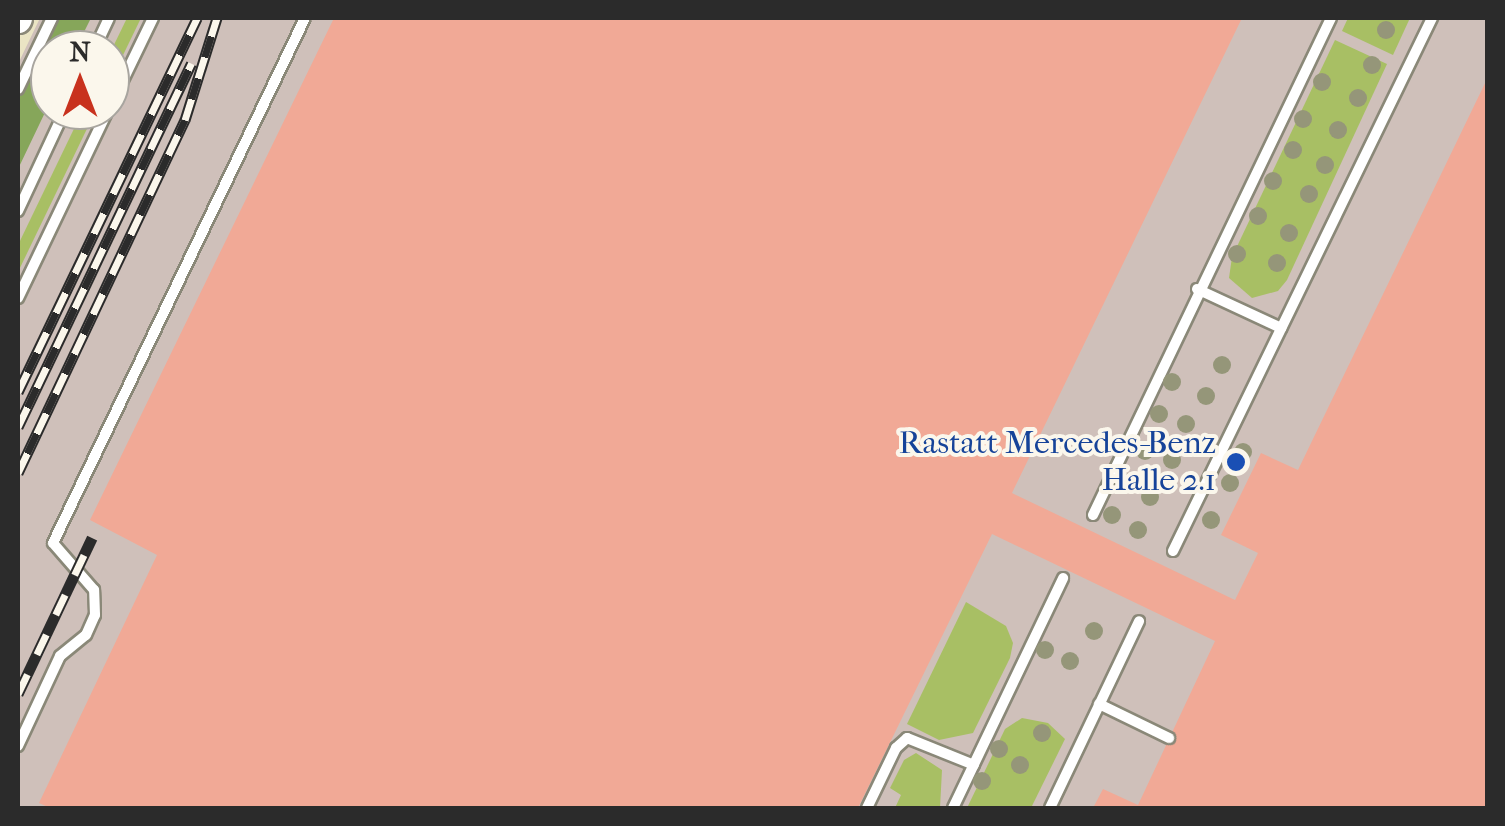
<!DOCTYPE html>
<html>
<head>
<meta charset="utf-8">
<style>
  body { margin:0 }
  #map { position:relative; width:1505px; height:826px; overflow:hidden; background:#eae4c4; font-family:"IM FELL French Canon",serif }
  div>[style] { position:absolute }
  .industrial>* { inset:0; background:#cfc0ba }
  .green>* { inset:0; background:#a8bf64 }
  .forest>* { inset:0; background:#86a65a }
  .building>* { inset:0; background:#f1a996 }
  .roads { filter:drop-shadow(2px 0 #8a8878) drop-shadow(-2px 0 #8a8878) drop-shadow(0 2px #8a8878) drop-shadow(0 -2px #8a8878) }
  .service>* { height:10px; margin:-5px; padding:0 5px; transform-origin:5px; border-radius:5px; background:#fff }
  .tertiary>* { height:25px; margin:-12.5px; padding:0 12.5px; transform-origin:12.5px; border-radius:12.5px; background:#fff }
  .rail>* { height:11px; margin-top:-5.5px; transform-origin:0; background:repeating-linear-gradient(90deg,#fbf7ec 0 22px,#2b2b2b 0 44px); box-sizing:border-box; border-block:2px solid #2b2b2b }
  .trees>* { width:18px; height:18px; margin:-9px; border-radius:50%; background:#959679 }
  .dots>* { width:28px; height:28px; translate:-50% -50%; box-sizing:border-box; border:5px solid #fbf7ec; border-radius:50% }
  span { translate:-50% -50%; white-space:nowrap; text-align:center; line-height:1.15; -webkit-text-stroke:8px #fbf7ec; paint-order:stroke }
  .transit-label { font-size:32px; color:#164399 }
  .right { translate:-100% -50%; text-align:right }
  .frame { position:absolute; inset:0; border:20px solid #2b2b2b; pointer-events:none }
  .north { position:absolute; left:30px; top:30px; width:100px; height:100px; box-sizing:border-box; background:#fbf7ec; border:2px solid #a8a59f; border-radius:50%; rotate:0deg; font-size:28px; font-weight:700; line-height:40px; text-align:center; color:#2b2b2b }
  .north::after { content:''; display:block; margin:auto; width:35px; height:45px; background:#c8321e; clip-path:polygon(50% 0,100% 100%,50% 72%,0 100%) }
</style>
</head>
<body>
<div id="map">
  <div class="industrial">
    <div style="clip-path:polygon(evenodd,40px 18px,1487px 18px,1487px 808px,18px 808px,18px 64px,40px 18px,50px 50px,110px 50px,110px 110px,50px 110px,50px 50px)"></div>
  </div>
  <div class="green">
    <div style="clip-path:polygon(127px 18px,141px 18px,110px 82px,110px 53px)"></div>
    <div style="clip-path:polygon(1348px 18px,1410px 18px,1393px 55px,1342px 31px)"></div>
    <div style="clip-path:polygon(1335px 40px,1387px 64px,1287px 280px,1278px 291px,1252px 298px,1229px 278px,1232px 257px)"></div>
    <div style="clip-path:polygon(83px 110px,96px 110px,18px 272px,18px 245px)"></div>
    <div style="clip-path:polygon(966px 602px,1006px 626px,1013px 643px,1010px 658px,973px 733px,939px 740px,907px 724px)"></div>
    <div style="clip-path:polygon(1022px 718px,1048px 723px,1065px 739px,1031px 808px,967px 808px,1005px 729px)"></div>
    <div style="clip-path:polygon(916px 753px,942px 770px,940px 808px,895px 808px,901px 795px,890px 788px,904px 760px)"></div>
  </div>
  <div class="forest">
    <div style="clip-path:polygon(54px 18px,91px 18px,75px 50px,50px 50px,50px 102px,18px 169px,18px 94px)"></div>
  </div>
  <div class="building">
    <div style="clip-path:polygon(334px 18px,1242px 18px,1012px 493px,1235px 600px,1258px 553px,1221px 535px,1261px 453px,1298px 470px,1488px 77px,1488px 808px,1093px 808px,1103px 789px,1138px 805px,1215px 641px,992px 534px,858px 808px,50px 808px,39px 803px,157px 555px,90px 520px)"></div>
  </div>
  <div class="roads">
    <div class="service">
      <div style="left:94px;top:50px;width:35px;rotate:-65deg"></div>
      <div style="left:18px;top:89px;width:79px;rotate:-64.4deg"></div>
      <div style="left:110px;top:107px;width:99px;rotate:-64.2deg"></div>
      <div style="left:18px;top:211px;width:111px;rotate:-65deg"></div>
      <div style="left:1197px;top:289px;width:93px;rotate:24.9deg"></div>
      <div style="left:18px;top:298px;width:208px;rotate:-64.4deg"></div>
      <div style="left:1093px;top:515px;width:551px;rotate:-64.41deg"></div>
      <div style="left:1173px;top:551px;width:593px;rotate:-64.08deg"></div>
      <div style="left:1099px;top:704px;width:78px;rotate:25.9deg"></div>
      <div style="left:18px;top:746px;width:99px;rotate:-65deg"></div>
      <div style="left:60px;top:656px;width:33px;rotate:-39deg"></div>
      <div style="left:86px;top:635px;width:22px;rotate:-66deg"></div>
      <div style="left:95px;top:615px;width:25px;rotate:-92deg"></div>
      <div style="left:94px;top:590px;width:62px;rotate:-131.1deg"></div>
      <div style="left:53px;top:543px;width:582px;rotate:-64.36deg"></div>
      <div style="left:867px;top:808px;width:67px;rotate:-64.2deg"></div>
      <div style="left:896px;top:748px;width:15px;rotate:-42deg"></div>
      <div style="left:907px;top:738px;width:72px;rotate:21.9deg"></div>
      <div style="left:953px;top:808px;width:255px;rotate:-64.4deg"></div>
      <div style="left:1050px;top:808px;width:207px;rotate:-64.5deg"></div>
    </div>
    <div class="tertiary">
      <div style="left:18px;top:20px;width:2px;rotate:-63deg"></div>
    </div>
  </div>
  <div class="rail">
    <div style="left:18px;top:392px;width:415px;rotate:-64.4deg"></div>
    <div style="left:18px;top:427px;width:403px;rotate:-64.5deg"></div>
    <div style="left:18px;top:473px;width:391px;rotate:-64.7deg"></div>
    <div style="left:185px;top:120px;width:107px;rotate:-72.6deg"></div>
    <div style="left:18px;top:694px;width:173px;rotate:-64.6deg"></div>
  </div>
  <div class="trees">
    <div style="left:1386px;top:30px"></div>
    <div style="left:1372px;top:65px"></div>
    <div style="left:1322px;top:82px"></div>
    <div style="left:1358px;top:98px"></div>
    <div style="left:1303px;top:119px"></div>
    <div style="left:1338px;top:130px"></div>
    <div style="left:1293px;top:150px"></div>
    <div style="left:1325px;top:165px"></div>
    <div style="left:1273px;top:181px"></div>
    <div style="left:1309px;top:194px"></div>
    <div style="left:1258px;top:216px"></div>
    <div style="left:1289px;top:233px"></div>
    <div style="left:1237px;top:254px"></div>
    <div style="left:1277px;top:263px"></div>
    <div style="left:1222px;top:365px"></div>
    <div style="left:1172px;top:382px"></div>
    <div style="left:1206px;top:396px"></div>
    <div style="left:1159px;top:414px"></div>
    <div style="left:1186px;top:424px"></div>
    <div style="left:1145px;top:451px"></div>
    <div style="left:1243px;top:452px"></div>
    <div style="left:1172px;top:460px"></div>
    <div style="left:1130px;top:482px"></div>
    <div style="left:1230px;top:483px"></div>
    <div style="left:1150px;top:497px"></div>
    <div style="left:1112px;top:515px"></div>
    <div style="left:1211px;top:520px"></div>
    <div style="left:1138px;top:530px"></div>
    <div style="left:1094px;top:631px"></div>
    <div style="left:1045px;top:650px"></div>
    <div style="left:1070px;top:661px"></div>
    <div style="left:1042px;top:733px"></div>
    <div style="left:999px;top:749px"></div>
    <div style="left:1020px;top:765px"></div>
    <div style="left:982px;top:781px"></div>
  </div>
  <div class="dots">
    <div style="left:1236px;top:462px;background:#1a4fb4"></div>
  </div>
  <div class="transit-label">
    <span class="right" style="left:1216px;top:462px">Rastatt Mercedes-Benz<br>Halle 2.1</span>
  </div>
  <div class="frame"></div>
  <div class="north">N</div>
</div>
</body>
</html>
